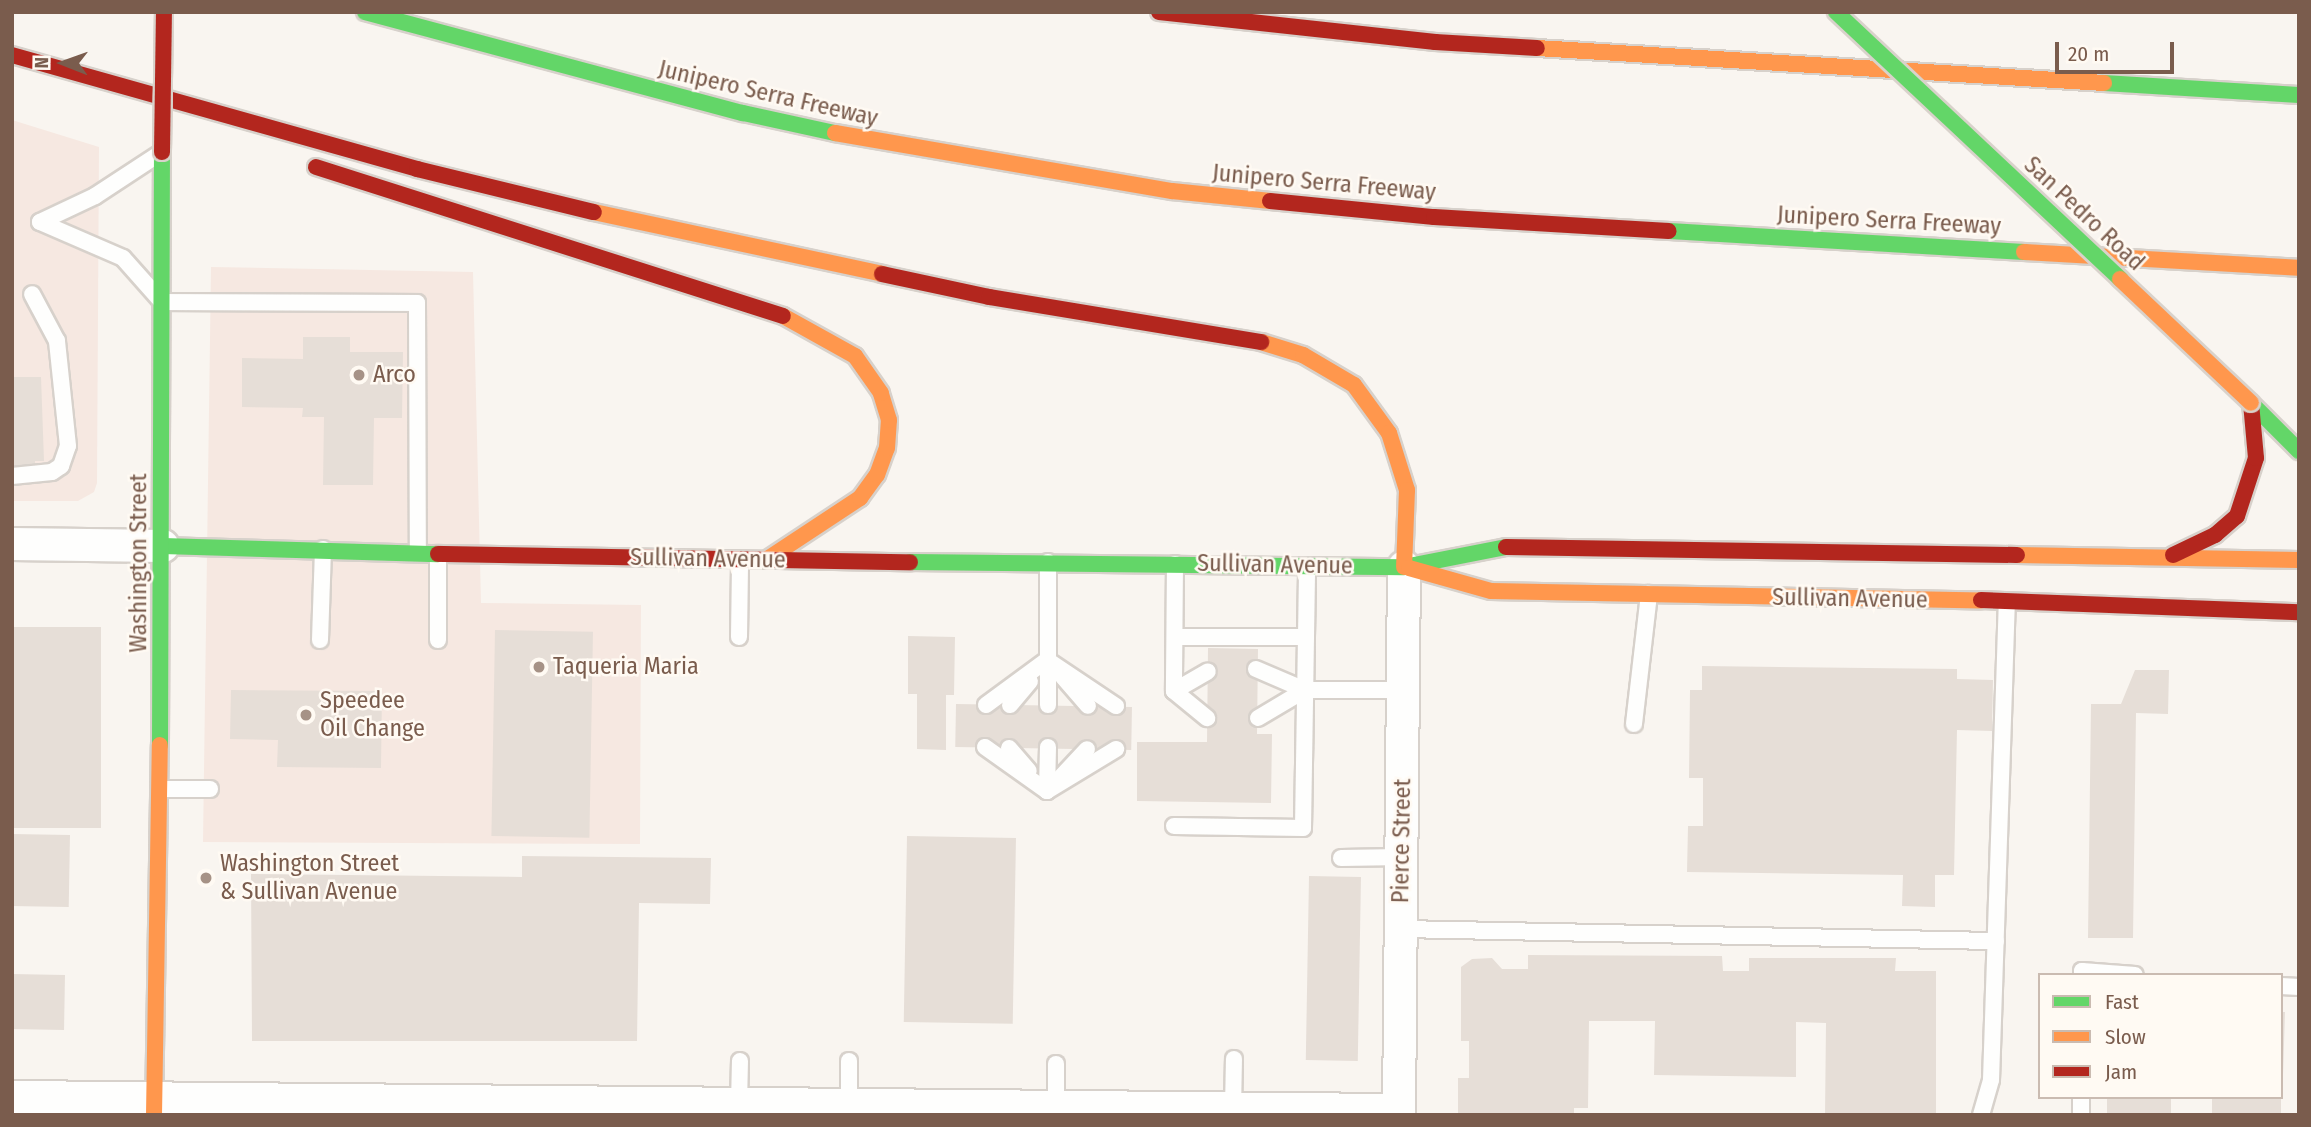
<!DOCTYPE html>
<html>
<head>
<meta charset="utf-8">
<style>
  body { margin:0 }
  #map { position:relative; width:2311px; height:1127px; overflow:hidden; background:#f9f5f0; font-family:"Fira Sans Condensed",sans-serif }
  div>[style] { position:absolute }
  .commercial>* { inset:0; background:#f6e8e1 }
  .building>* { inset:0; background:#e6ded7; transform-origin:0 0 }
  .roads { filter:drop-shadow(2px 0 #d7d1cb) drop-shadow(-2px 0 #d7d1cb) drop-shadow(0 2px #d7d1cb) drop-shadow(0 -2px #d7d1cb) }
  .lane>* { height:16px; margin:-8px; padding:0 8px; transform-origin:8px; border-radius:8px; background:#fefefd }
  .street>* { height:32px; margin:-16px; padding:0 16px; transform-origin:16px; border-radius:16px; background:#fefefd }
  .fast>* { height:16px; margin:-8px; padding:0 8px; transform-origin:8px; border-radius:8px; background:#63d668 }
  .slow>* { height:16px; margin:-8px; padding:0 8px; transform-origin:8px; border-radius:8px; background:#ff974d }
  .jam>* { height:16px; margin:-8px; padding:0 8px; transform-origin:8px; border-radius:8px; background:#b3261e }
  .bridges { filter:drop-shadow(2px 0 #d9d2cb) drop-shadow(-2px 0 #d9d2cb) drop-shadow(0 2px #d9d2cb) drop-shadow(0 -2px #d9d2cb) }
  .fast-bridge>* { height:16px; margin:-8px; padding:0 8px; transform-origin:8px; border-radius:8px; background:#63d668 }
  .slow-bridge>* { height:16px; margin:-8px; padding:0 8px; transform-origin:8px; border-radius:8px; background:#ff974d }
  .jam-bridge>* { height:16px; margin:-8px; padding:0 8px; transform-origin:8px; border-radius:8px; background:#b3261e }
  .dots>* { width:19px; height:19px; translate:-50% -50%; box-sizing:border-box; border:4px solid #fffaf3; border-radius:50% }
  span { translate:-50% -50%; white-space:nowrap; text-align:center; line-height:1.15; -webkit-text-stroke:5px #fffaf3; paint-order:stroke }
  .street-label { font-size:24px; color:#7a5c4d }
  .poi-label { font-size:24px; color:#7a5c4d }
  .left { translate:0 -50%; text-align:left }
  .frame { position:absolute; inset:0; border:14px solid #7a5c4d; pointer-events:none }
  .legend { position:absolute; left:2038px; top:973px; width:245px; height:126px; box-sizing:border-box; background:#fffaf3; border:2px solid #cabbb1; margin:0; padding:9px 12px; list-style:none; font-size:21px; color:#7a5c4d }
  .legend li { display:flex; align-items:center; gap:14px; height:35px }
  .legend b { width:35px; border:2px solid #cabbb1 }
  .north { position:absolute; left:28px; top:28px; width:70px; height:70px; -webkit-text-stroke:5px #fffaf3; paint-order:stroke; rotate:271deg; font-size:19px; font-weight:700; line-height:28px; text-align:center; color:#7a5c4d }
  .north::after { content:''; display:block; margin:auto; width:24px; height:32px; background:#7a5c4d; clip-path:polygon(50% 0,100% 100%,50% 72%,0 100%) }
  .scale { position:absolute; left:2055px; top:42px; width:119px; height:32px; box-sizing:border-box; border:4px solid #7a5c4d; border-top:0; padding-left:9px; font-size:21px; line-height:24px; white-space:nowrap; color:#7a5c4d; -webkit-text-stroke:5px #fffaf3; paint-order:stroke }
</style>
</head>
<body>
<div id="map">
  <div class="commercial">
    <div style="clip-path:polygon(12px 120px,99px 147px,97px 483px,94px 492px,78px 501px,12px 501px)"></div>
    <div style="clip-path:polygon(211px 267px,473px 272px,481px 603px,641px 605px,640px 844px,203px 842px)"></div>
  </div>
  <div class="building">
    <div style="clip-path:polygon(303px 337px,350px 337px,350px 352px,403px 352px,402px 418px,374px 418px,373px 485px,323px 485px,324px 417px,302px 417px,303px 408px,242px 407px,242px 358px,303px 359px)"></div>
    <div style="clip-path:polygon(12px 377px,41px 377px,44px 461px,35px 461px,35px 466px,12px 466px)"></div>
    <div style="left:12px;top:627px;width:89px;height:201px"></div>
    <div style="left:495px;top:630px;width:98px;height:206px;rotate:1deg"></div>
    <div style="clip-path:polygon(908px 636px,955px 637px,954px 695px,946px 695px,946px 750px,917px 749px,917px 694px,908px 694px)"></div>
    <div style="clip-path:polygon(1208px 648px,1258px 649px,1257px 734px,1272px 734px,1271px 803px,1137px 801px,1137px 742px,1207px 742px)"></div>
    <div style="clip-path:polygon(1702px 666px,1957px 669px,1957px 679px,1993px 680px,1992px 731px,1957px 730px,1954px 875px,1935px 875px,1935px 907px,1902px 906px,1903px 875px,1687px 872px,1688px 826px,1703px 826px,1703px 778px,1689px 778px,1690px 690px,1702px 690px)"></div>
    <div style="clip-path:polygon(2135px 670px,2169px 670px,2168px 714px,2136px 713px,2133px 938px,2088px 938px,2091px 704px,2121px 704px)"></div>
    <div style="clip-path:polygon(231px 690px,382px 691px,381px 768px,277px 767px,278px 740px,230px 739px)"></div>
    <div style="left:956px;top:704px;width:176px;height:43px;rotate:1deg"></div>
    <div style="left:12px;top:834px;width:58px;height:72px;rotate:1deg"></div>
    <div style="left:907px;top:836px;width:109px;height:186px;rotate:1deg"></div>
    <div style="clip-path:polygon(522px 856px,711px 858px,710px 904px,639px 903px,637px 1041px,252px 1041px,251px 874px,522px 877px)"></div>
    <div style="left:1309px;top:876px;width:52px;height:184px;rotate:1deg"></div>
    <div style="clip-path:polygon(1528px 955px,1722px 956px,1723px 971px,1749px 971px,1749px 958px,1896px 958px,1895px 971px,1936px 971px,1936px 1115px,1825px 1115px,1826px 1023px,1796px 1022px,1796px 1077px,1654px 1075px,1655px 1021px,1589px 1021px,1588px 1108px,1574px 1108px,1574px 1115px,1458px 1115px,1458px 1078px,1469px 1078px,1469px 1041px,1461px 1041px,1461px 967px,1472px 959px,1492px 958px,1502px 969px,1528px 969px)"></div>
    <div style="left:12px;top:974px;width:53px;height:55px;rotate:1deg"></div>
    <div style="clip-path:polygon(2281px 1012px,2285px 1012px,2283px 1075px,2281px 1075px)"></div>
    <div style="left:2107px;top:1097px;width:64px;height:18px"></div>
    <div style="left:2212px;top:1097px;width:69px;height:18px"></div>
  </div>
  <div class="roads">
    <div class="lane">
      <div style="left:40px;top:222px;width:90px;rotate:23.4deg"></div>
      <div style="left:123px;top:258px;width:59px;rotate:48.4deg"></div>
      <div style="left:162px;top:302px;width:255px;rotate:0.2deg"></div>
      <div style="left:417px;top:303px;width:248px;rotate:89.8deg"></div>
      <div style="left:40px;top:222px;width:61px;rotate:-25.3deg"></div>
      <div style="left:95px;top:196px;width:80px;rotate:-33.3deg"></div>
      <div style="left:12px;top:476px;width:40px;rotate:-5.7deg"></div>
      <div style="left:52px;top:472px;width:11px;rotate:-34deg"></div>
      <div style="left:61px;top:466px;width:21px;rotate:-71deg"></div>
      <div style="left:68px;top:446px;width:106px;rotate:-96deg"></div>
      <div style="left:57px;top:341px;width:53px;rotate:-118deg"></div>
      <div style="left:1175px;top:564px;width:127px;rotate:90.5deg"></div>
      <div style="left:1174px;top:691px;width:39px;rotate:-30deg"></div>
      <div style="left:739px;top:637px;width:76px;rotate:-89.2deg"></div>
      <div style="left:1175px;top:637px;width:131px"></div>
      <div style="left:320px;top:640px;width:91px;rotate:-88.1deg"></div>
      <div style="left:438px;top:640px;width:86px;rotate:-90deg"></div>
      <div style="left:1047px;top:660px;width:83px;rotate:33.7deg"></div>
      <div style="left:1256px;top:669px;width:53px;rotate:23.2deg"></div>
      <div style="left:1305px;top:690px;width:98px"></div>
      <div style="left:1063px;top:677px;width:38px;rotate:49deg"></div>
      <div style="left:1174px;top:691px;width:43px;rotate:39.3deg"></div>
      <div style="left:986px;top:705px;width:76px;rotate:-36.4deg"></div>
      <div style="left:1010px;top:705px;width:31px;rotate:-50deg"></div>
      <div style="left:1048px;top:705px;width:143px;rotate:-90deg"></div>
      <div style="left:1258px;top:718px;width:55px;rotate:-30.8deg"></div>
      <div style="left:1634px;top:724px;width:131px;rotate:-83.4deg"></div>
      <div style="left:985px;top:747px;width:76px;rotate:35.4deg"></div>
      <div style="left:1009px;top:748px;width:30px;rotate:49deg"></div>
      <div style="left:1061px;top:777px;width:38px;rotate:-47deg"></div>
      <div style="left:160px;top:789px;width:50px"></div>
      <div style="left:1047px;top:791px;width:81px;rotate:-31.3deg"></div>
      <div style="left:1047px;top:791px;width:44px;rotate:-88.7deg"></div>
      <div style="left:1174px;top:826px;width:129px;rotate:0.9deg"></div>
      <div style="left:1303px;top:828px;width:262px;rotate:-89.1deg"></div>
      <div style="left:1341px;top:858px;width:61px;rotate:-0.9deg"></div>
      <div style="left:1401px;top:929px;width:595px;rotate:1.16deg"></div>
      <div style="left:2082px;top:975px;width:4px;rotate:-90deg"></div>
      <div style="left:2082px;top:971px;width:53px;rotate:4.3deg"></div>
      <div style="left:2281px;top:986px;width:18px;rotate:3deg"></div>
      <div style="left:739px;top:1104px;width:43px;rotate:-88.7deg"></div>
      <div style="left:849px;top:1105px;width:44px;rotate:-90deg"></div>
      <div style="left:1056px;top:1107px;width:43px;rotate:-90deg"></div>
      <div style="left:1233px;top:1109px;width:50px;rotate:-88.9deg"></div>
      <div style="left:1981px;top:1115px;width:36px;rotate:-74deg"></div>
      <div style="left:1991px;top:1080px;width:478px;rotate:-88.1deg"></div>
      <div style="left:2081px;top:1115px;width:18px;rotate:-90deg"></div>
    </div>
    <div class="street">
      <div style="left:12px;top:544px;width:151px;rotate:0.8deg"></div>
      <div style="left:12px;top:1097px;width:1387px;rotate:0.54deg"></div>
      <div style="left:1399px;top:1115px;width:548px;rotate:-89.48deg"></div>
    </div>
    <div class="fast">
      <div style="left:365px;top:12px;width:391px;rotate:15deg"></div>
      <div style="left:743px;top:113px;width:94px;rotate:12.3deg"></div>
      <div style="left:2104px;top:83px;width:195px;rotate:3.5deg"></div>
      <div style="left:1669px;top:231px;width:356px;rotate:3.4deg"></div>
      <div style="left:2251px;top:403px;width:68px;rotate:45deg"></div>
      <div style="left:163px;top:546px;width:275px;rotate:1.7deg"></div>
      <div style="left:910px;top:562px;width:494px;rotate:0.6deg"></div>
      <div style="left:1404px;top:567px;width:104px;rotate:-11.1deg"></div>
      <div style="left:160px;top:745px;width:593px;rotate:-89.81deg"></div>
    </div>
    <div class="slow">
      <div style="left:1537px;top:48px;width:568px;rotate:3.53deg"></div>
      <div style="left:835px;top:133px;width:342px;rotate:9.8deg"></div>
      <div style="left:1172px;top:191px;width:99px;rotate:5.8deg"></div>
      <div style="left:594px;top:212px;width:295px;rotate:12.1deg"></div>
      <div style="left:2024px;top:252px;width:275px;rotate:3.3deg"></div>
      <div style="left:1261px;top:342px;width:44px;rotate:17.2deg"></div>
      <div style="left:1303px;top:355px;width:59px;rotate:30.5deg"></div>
      <div style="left:1354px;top:385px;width:59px;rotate:53.9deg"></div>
      <div style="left:1389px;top:433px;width:60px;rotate:72.5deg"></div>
      <div style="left:1407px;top:490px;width:77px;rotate:92.2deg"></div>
      <div style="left:2017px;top:555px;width:282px;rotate:1deg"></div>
      <div style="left:766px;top:560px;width:113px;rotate:-33.4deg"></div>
      <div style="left:860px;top:498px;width:29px;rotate:-54deg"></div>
      <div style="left:877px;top:475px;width:29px;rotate:-70deg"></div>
      <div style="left:887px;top:448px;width:28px;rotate:-86deg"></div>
      <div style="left:889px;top:420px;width:28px;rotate:-107deg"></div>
      <div style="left:881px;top:393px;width:45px;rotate:-125.1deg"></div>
      <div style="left:855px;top:356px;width:82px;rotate:-150.9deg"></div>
      <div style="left:1409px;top:568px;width:85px;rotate:15.7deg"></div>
      <div style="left:1491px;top:591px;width:490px;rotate:1.1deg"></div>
      <div style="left:154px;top:1115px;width:370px;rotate:-89.1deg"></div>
    </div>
    <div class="jam">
      <div style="left:1159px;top:12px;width:278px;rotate:6.2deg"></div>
      <div style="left:1435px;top:42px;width:102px;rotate:3.4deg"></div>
      <div style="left:12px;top:55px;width:421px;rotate:15.7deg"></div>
      <div style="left:417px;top:169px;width:182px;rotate:13.7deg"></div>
      <div style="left:316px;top:167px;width:490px;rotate:17.7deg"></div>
      <div style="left:1270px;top:201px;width:165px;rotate:5.6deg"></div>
      <div style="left:1434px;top:217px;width:235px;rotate:3.4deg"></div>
      <div style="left:882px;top:274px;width:109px;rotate:12.1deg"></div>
      <div style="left:989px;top:297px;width:276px;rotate:9.4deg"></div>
      <div style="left:1506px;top:547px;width:511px;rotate:0.9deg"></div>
      <div style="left:438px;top:554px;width:472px;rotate:1deg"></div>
      <div style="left:2173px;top:555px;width:47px;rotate:-25.5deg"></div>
      <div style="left:2215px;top:535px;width:29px;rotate:-41deg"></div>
      <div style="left:2237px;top:516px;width:61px;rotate:-71.9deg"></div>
      <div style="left:2256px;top:458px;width:55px;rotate:-95.2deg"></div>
      <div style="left:1981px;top:600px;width:318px;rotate:2.2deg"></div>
    </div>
  </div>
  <div class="bridges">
    <div class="fast-bridge">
      <div style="left:1836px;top:12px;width:390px;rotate:43.2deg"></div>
    </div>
    <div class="slow-bridge">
      <div style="left:2120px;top:279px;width:180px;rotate:43.4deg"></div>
    </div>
    <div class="jam-bridge">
      <div style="left:162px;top:152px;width:140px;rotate:-89.2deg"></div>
    </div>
  </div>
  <div class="dots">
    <div style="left:359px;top:375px;background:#a69286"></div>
    <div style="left:539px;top:667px;background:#a69286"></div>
    <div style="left:306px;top:715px;background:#a69286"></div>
    <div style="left:206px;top:878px;background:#a69286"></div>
  </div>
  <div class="street-label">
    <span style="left:768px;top:94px;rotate:13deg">Junipero Serra Freeway</span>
    <span style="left:1324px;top:183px;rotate:5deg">Junipero Serra Freeway</span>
    <span style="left:2084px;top:214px;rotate:43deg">San Pedro Road</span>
    <span style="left:1889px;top:221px;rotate:3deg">Junipero Serra Freeway</span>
    <span style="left:708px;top:559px;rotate:1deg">Sullivan Avenue</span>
    <span style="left:139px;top:563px;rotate:-90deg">Washington Street</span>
    <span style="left:1275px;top:565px;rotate:1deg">Sullivan Avenue</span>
    <span style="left:1850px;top:599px;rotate:1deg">Sullivan Avenue</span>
    <span style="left:1402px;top:841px;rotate:-89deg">Pierce Street</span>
  </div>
  <div class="poi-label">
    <span class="left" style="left:373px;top:375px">Arco</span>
    <span class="left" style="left:553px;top:667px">Taqueria Maria</span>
    <span class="left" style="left:320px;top:715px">Speedee<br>Oil Change</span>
    <span class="left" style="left:220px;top:878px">Washington Street<br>&amp; Sullivan Avenue</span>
  </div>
  <div class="frame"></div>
  <ul class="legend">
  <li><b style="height:9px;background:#63d668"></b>Fast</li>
  <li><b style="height:9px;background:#ff974d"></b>Slow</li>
  <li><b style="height:9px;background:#b3261e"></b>Jam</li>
  </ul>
  <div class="north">N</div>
  <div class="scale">20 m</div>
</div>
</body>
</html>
